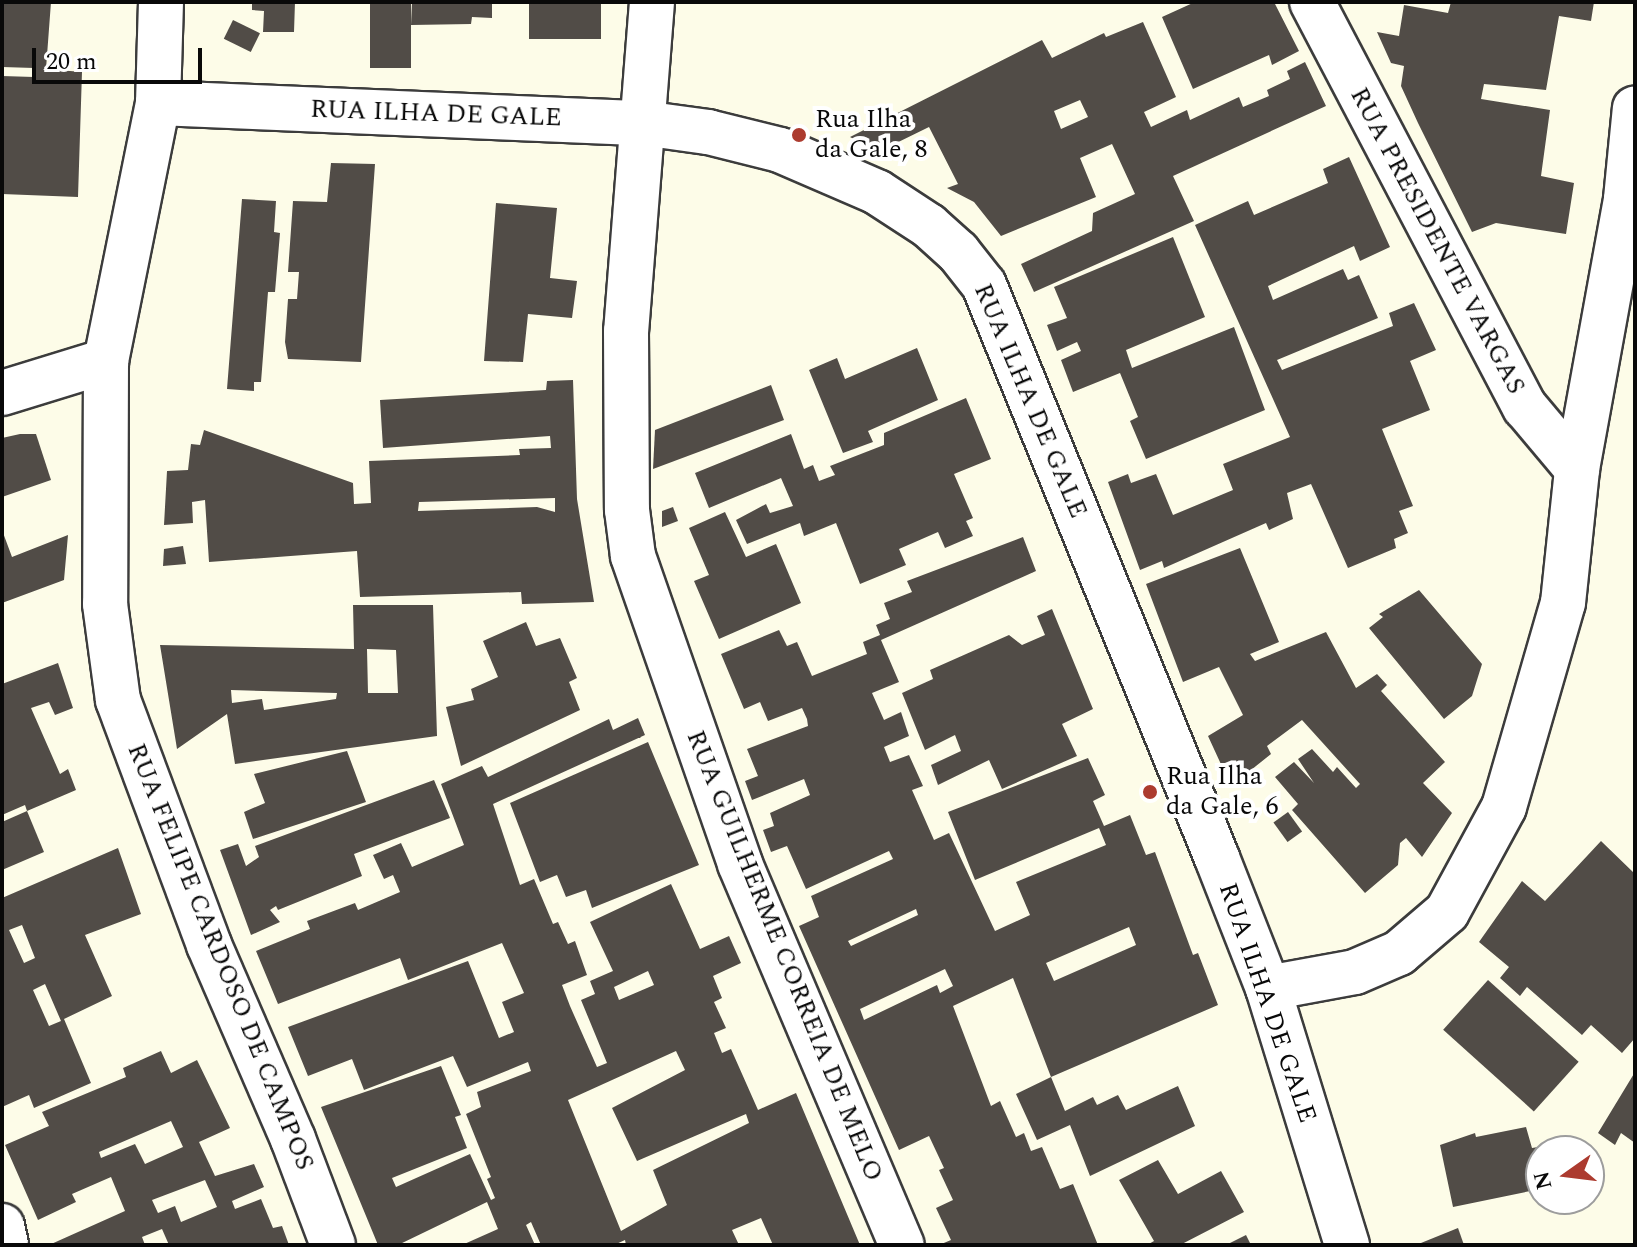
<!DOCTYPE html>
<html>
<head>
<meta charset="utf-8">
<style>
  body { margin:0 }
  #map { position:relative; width:1637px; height:1247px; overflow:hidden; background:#fdfce8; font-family:Spectral,serif }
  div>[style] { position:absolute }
  .building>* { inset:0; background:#514c47; transform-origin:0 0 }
  .roads { filter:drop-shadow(2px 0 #3c3c3c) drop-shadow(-2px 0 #3c3c3c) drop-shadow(0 2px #3c3c3c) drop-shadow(0 -2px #3c3c3c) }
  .minor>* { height:44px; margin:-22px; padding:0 22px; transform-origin:22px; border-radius:22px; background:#fff }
  .dots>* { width:22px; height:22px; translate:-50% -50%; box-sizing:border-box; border:4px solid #fff; border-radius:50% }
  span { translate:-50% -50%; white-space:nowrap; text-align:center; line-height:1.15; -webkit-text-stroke:8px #fff; paint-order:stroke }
  .street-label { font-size:26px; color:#090909 }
  .poi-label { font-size:26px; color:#090909 }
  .left { translate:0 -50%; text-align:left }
  .frame { position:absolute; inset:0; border:4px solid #090909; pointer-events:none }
  .north { position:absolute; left:1525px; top:1135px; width:80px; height:80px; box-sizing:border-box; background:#fff; border:2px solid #9d9d9d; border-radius:50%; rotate:256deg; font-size:22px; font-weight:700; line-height:32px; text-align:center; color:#090909 }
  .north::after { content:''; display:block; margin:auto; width:28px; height:36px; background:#ac3b2f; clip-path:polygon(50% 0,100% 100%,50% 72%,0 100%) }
  .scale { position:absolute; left:32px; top:48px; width:170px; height:36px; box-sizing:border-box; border:4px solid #090909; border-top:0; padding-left:10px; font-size:24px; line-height:28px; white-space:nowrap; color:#090909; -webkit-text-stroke:6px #fff; paint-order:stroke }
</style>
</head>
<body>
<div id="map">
  <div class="building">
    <div style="clip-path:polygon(2px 2px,51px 2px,46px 69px,82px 72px,78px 197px,2px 194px,2px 76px,34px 77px,34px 68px,2px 67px)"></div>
    <div style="clip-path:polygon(252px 2px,295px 2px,294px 32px,263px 32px,264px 11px,252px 10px)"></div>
    <div style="left:370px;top:2px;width:41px;height:66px"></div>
    <div style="clip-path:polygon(412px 2px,492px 2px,492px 18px,472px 17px,471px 24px,411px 25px)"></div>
    <div style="left:529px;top:2px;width:72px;height:37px"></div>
    <div style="clip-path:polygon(1195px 2px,1274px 2px,1299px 51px,1272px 65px,1269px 55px,1193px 89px,1162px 17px)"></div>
    <div style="clip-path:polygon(1451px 2px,1594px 2px,1591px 21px,1559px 16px,1546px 90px,1484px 84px,1481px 99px,1550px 110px,1541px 176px,1574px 183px,1566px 234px,1496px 223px,1472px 232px,1418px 123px,1401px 86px,1404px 66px,1391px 63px,1377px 32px,1399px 36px,1404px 5px,1448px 13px)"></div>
    <div style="left:233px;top:20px;width:30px;height:21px;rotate:26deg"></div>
    <div style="clip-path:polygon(evenodd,1143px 22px,1176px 97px,1144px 112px,1151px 127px,1187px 110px,1190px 120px,1239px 97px,1243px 107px,1269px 96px,1267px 90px,1290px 79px,1287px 71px,1305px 62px,1326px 106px,1173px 176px,1194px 221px,1034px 292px,1021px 264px,1092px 231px,1093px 213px,1135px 194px,1112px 144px,1080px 158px,1096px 197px,1001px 236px,974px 202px,947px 188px,958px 184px,929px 127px,878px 152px,850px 137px,1042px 40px,1052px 58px,1104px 33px,1106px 37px,1143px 22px,1080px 100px,1088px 117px,1061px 129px,1054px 111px,1080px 100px)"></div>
    <div style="clip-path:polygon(1349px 157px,1390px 247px,1360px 261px,1354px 246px,1268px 286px,1273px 300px,1343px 269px,1348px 280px,1359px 275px,1378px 318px,1277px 360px,1282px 370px,1393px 326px,1389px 313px,1414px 303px,1436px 350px,1410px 361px,1430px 410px,1382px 429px,1413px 506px,1399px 511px,1408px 533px,1394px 539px,1396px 548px,1348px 568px,1311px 484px,1287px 493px,1293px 519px,1269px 530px,1266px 523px,1164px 568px,1162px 561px,1140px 570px,1108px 482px,1128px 474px,1131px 483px,1156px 474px,1173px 515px,1233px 490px,1223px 464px,1290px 437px,1195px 225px,1248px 201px,1254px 215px,1328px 183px,1323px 169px)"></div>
    <div style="clip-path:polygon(331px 163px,375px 164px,361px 362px,288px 359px,285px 342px,288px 299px,297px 299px,299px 272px,288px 272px,293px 201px,327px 202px)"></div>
    <div style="clip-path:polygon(242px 199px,276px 201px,274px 232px,280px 233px,275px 292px,268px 292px,261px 382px,254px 382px,254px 391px,227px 389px)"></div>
    <div style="clip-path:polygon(496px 203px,557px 208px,550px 278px,577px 281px,572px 318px,528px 314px,523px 362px,484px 361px)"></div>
    <div style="clip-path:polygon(1173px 237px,1205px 317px,1126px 350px,1132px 368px,1234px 327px,1265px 410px,1146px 459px,1130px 421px,1138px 417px,1120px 373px,1073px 392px,1061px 360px,1081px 351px,1077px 342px,1057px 351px,1047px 325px,1067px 318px,1054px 287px)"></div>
    <div style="clip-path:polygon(917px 348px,938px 400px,868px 431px,873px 442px,843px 453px,809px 370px,837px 358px,845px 379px)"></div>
    <div style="clip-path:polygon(evenodd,573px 380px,577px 499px,594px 602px,522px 604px,521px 592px,360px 597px,357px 551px,209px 562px,205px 500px,192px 502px,193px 523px,164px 525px,167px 471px,188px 470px,191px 444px,200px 445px,204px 430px,353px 483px,354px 504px,371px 503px,369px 461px,520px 455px,519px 449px,551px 448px,550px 436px,383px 448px,380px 400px,546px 390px,547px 381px,573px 380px,555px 498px,555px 512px,537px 507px,418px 511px,419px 502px,555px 498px)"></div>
    <div style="clip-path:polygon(771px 385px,784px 420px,653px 469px,655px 430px)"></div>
    <div style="clip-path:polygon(966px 398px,991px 459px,954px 474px,973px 518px,966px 521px,973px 536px,945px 548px,938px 532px,899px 549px,906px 565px,860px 584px,836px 523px,804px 536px,800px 523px,747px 544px,736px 520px,766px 504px,770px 513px,793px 506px,781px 478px,709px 508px,695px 473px,791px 434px,804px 469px,813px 465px,819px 481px,835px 475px,830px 466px,884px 445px,884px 433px)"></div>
    <div style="clip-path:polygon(20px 434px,36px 434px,51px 480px,2px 497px,2px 438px)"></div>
    <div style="clip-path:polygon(673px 507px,678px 521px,662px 527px,662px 511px)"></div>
    <div style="clip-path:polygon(725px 512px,746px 557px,776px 544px,801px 603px,719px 639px,694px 581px,709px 575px,689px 528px)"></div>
    <div style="clip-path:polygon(2px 530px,12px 557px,68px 535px,64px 580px,2px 603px)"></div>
    <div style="clip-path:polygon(evenodd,1023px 537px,1036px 571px,881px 640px,899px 682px,872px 693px,884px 720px,901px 712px,909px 736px,884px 747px,890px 762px,909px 755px,923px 786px,912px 790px,934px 840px,949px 833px,995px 931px,1030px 915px,1016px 882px,1106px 845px,1099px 828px,975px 880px,948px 812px,1088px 758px,1105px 795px,1093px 801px,1104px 826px,1130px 815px,1146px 855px,1155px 852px,1193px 955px,1198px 953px,1218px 1005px,1051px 1077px,1065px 1111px,1093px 1097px,1097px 1105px,1118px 1095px,1126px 1110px,1178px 1086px,1195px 1126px,1090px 1176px,1070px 1125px,1037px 1140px,1016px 1094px,1051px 1077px,1013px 978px,953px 1006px,991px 1106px,1000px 1101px,1016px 1137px,1024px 1133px,1031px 1151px,1042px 1147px,1060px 1189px,1073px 1184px,1098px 1245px,939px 1245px,951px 1240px,936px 1208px,953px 1200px,939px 1170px,944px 1168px,929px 1136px,899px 1150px,799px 926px,819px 917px,811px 896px,893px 859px,889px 851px,806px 889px,787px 846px,771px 852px,763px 830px,774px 826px,770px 813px,810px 795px,804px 779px,752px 800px,745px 781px,758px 776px,747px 749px,808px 726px,807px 719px,802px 708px,768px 721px,760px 702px,744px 709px,721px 654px,779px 630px,787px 646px,797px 642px,812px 676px,867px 654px,863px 642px,880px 635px,876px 625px,890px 619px,884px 603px,912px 592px,907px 581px,1023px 537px,916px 909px,918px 915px,851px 946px,848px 941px,916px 909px,1023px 537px,1129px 927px,1136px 945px,1054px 981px,1046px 963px,1129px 927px,1023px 537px,945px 969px,953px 986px,940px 993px,937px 985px,864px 1020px,860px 1009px,945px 969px)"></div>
    <div style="clip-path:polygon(183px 546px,186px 564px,163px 566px,164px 549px)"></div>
    <div style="clip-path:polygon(1240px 548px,1279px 642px,1250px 654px,1255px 661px,1326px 632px,1356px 688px,1377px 674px,1387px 685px,1381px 691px,1445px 762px,1423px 783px,1452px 813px,1422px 857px,1406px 838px,1400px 843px,1398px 865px,1365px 893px,1292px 810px,1298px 804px,1275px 777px,1294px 762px,1314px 783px,1298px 759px,1312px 749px,1333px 772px,1337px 767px,1356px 788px,1360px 784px,1302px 720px,1267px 746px,1271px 754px,1231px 786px,1208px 736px,1243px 715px,1219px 667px,1183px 682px,1146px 584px)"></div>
    <div style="clip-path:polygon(1419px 590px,1482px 664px,1472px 696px,1444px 719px,1369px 628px,1383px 617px,1379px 614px)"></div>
    <div style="clip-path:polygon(evenodd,353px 605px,433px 605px,437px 736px,235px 764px,227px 714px,177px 749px,160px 645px,354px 649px,353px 605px,367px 649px,396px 650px,398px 693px,368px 693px,367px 649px,353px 605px,231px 690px,337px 693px,336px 699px,264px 710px,262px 699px,232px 703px,231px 690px)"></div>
    <div style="clip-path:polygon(1052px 609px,1093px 709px,1062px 724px,1077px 756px,1002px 789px,989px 760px,938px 785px,931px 765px,961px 751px,955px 735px,925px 750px,902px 693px,933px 679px,930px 670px,1009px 635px,1022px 645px,1045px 635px,1037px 616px)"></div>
    <div style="clip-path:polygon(526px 622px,536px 646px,560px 638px,577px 678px,569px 682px,580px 710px,461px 766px,446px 707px,474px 700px,471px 689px,498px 677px,483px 641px)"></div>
    <div style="clip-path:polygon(58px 663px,73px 708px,55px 715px,49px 702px,31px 708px,60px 774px,68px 769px,76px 790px,27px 811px,25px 805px,2px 815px,2px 684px)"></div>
    <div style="clip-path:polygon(evenodd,638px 718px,645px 735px,493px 804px,520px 885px,534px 879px,553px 924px,558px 922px,568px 944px,575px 941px,587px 975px,562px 985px,570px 1006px,597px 1067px,607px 1063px,581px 1000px,595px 994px,590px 981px,613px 971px,590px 922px,671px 884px,700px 949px,729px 936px,741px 963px,713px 976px,722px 998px,714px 1002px,726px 1028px,714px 1033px,722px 1053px,731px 1049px,758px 1110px,796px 1093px,860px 1245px,773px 1245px,761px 1218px,732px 1230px,739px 1245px,626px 1245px,625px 1240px,614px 1245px,541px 1245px,531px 1222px,526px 1225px,535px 1245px,462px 1245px,498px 1229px,487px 1202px,398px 1245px,378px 1245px,321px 1107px,441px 1066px,461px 1115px,455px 1117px,467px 1148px,392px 1178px,396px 1187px,470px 1154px,491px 1200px,495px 1198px,487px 1179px,491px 1177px,466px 1114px,481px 1107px,477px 1092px,531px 1071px,528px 1062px,467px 1087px,453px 1056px,364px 1090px,352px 1059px,308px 1076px,288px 1027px,468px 961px,499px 1038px,514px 1032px,502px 1002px,524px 993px,502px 943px,408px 980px,400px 958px,278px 1004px,256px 951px,310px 929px,307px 921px,355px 903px,358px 910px,400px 892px,393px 875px,384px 879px,373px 855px,401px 843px,412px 867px,464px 845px,441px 784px,482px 766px,488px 777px,609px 719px,613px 730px,638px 718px,648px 971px,654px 985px,619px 1000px,614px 987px,648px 971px,638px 718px,676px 1051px,685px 1070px,612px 1108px,637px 1161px,746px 1114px,749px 1123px,653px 1170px,667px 1205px,621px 1231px,568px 1100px,676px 1051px)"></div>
    <div style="clip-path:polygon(648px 742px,699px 865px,592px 908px,586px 890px,566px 897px,557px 875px,540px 882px,510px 803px)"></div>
    <div style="clip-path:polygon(347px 751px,366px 802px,253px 839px,244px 812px,265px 803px,254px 774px)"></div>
    <div style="clip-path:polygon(434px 780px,450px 818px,354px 854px,362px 876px,278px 910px,276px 906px,270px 910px,280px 922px,251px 935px,220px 850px,238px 844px,246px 866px,259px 857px,255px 846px)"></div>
    <div style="clip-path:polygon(27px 811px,44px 852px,2px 870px,2px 822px)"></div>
    <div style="left:1288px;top:812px;width:24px;height:18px;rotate:54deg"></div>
    <div style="clip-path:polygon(1601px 841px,1635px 874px,1635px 1038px,1622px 1053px,1591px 1025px,1582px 1035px,1527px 987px,1520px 996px,1500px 978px,1509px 967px,1479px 942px,1522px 881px,1545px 901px)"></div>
    <div style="clip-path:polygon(evenodd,118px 848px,141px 914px,85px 935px,112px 996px,64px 1019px,91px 1083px,34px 1108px,29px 1095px,2px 1107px,2px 898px,118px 848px,22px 925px,35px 958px,24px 963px,9px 930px,22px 925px,118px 848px,45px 984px,61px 1021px,49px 1026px,33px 990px,45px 984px)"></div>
    <div style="left:1488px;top:980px;width:122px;height:67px;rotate:42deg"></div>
    <div style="clip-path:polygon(evenodd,161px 1051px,171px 1073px,197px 1060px,230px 1128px,199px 1142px,215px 1176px,254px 1164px,264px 1187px,232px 1201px,235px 1209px,261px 1199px,273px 1228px,282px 1226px,289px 1245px,169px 1245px,162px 1229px,142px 1237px,145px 1245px,49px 1245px,125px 1211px,111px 1177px,72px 1194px,76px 1202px,38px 1220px,5px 1145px,49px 1126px,42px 1112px,126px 1077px,123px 1068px,161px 1051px,171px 1121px,183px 1147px,145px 1164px,135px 1144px,101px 1158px,99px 1152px,171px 1121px,161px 1051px,205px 1180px,217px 1207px,181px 1222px,175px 1206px,158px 1213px,152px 1200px,205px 1180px)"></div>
    <div style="clip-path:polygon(1635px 1072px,1635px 1143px,1621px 1133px,1615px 1145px,1598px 1133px)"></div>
    <div style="clip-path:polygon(1526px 1127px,1532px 1148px,1551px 1145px,1552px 1151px,1541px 1151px,1540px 1189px,1453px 1207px,1440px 1145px,1475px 1133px,1476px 1137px)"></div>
    <div style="clip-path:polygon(1158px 1160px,1178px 1194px,1221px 1171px,1244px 1212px,1180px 1245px,1147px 1245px,1154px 1241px,1119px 1180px)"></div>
    <div style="clip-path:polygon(1458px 1228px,1464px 1245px,1416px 1245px)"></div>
    <div style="clip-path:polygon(1246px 1235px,1251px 1245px,1226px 1245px)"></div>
  </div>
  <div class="roads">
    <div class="minor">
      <div style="left:161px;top:2px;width:101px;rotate:91.7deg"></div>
      <div style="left:158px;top:103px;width:263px;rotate:101.4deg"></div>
      <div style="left:106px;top:361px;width:243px;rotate:90.2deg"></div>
      <div style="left:105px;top:604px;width:97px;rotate:82.3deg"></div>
      <div style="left:118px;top:700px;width:261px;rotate:69.6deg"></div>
      <div style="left:209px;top:945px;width:211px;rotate:66.6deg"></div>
      <div style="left:293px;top:1139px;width:113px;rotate:69.3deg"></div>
      <div style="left:652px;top:2px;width:330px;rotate:94.5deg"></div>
      <div style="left:626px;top:331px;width:179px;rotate:89.7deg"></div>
      <div style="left:627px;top:510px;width:46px;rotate:82.6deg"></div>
      <div style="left:633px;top:556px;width:326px;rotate:70.8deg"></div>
      <div style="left:740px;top:864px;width:414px;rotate:67deg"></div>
      <div style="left:1312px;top:2px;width:458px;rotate:62.3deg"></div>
      <div style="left:1525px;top:407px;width:81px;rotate:50deg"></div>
      <div style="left:158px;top:103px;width:484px;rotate:2.4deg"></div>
      <div style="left:642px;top:123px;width:67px;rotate:7.8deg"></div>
      <div style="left:708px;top:132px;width:74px;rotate:14deg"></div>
      <div style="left:780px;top:150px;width:106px;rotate:23.4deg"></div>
      <div style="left:877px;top:192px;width:62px;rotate:33.2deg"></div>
      <div style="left:929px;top:226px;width:39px;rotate:42deg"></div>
      <div style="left:958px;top:252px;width:42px;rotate:51.8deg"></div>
      <div style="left:984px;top:285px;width:619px;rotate:67.87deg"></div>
      <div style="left:1217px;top:858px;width:140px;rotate:68.6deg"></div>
      <div style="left:1268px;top:988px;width:269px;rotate:72.9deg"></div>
      <div style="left:2px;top:393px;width:109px;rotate:-17.1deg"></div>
      <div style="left:1268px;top:988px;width:88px;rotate:-10.4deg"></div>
      <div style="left:1355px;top:972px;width:48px;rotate:-23.4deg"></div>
      <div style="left:1399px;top:953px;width:63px;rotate:-40.5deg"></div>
      <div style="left:1447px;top:912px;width:119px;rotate:-61.5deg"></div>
      <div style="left:1504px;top:807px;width:212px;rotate:-73.9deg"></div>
      <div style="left:1563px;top:603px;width:135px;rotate:-84deg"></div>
      <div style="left:1577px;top:469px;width:274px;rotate:-79.7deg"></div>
      <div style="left:1626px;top:199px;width:91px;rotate:-84.4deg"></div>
      <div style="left:2px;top:1226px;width:19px;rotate:78deg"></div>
    </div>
  </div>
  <div class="dots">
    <div style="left:799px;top:135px;background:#ac3b2f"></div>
    <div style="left:1150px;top:792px;background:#ac3b2f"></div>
  </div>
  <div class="street-label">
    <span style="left:436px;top:114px;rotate:2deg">RUA ILHA DE GALE</span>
    <span style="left:1437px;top:241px;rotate:62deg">RUA PRESIDENTE VARGAS</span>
    <span style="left:1030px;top:401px;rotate:67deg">RUA ILHA DE GALE</span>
    <span style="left:784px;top:956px;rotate:68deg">RUA GUILHERME CORREIA DE MELO</span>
    <span style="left:220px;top:957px;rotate:68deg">RUA FELIPE CARDOSO DE CAMPOS</span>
    <span style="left:1267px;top:1003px;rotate:71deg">RUA ILHA DE GALE</span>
  </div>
  <div class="poi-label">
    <span class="left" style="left:815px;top:135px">Rua Ilha<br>da Gale, 8</span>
    <span class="left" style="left:1166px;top:792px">Rua Ilha<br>da Gale, 6</span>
  </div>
  <div class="frame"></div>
  <div class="north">N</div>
  <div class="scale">20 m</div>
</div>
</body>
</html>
